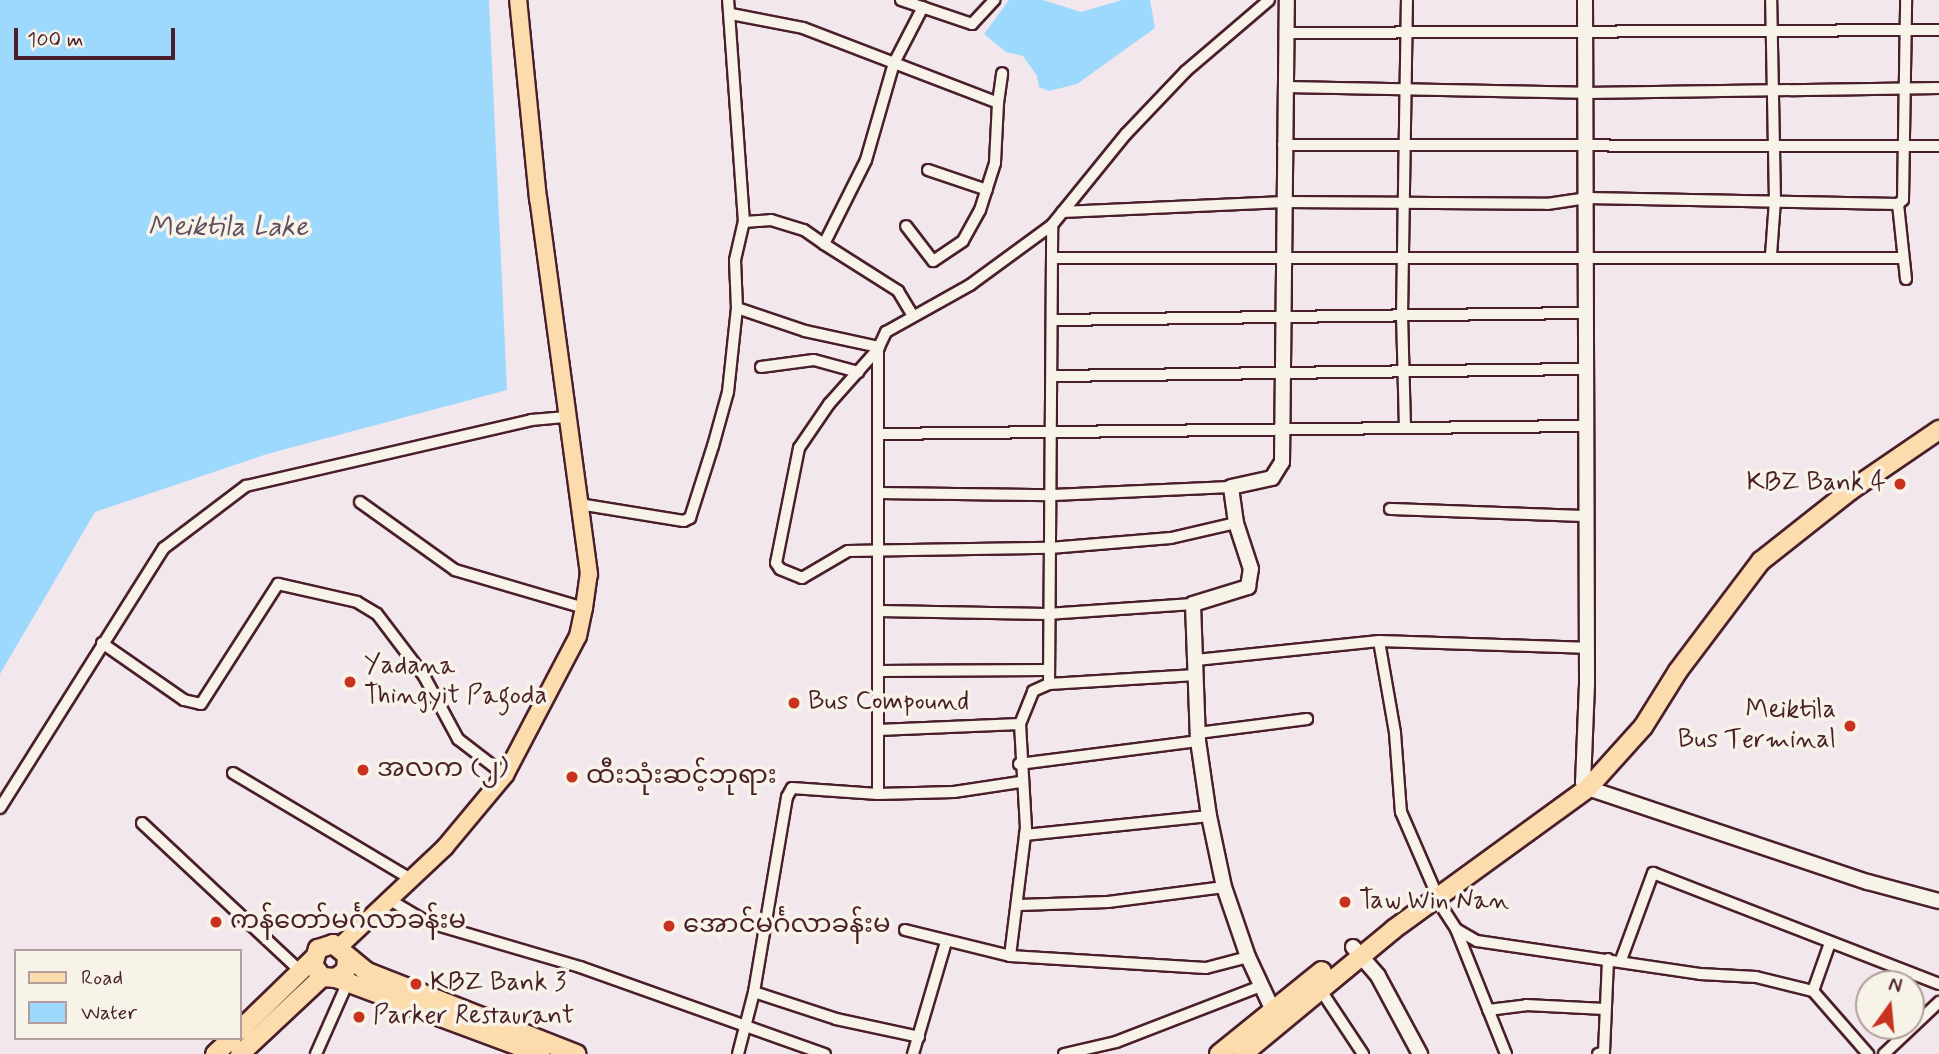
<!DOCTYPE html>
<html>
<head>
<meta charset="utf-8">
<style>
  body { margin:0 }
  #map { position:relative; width:1939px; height:1054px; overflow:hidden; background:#f2e7ed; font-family:Mynerve,"Noto Sans Myanmar",sans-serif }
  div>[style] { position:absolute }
  .water>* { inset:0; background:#9dd8fd }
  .roads { filter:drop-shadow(2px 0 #4a1f2b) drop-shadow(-2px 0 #4a1f2b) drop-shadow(0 2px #4a1f2b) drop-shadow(0 -2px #4a1f2b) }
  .street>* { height:10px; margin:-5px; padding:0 5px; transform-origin:5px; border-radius:5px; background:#f7f3e8 }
  .secondary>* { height:14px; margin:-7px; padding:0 7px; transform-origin:7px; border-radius:7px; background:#f7f3e8 }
  .primary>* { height:16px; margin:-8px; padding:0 8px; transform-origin:8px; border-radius:8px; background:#fcdcac }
  .highway>* { height:18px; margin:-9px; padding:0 9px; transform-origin:9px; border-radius:9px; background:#fcdcac }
  .dots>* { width:19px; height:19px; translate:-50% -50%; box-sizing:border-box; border:4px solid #f7f3e8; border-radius:50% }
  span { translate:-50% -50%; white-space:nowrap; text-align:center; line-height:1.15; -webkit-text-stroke:7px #f7f3e8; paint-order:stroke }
  .poi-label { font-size:26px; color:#4a1f2b }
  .right { translate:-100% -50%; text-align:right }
  .left { translate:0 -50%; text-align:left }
  .water-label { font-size:28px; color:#5f4d60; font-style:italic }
  .legend { position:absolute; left:14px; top:949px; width:228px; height:91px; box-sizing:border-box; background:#f7f3e8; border:2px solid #b29e9c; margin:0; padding:9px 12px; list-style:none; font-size:21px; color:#4a1f2b }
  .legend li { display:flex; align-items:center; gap:14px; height:35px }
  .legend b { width:35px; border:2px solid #b29e9c }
  .north { position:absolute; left:1855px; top:970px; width:70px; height:70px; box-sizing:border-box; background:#f7f3e8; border:2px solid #b29e9c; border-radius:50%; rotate:15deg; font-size:19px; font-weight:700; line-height:28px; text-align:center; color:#4a1f2b }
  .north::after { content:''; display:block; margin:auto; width:24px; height:32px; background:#c8321e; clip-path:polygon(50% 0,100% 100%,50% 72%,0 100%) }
  .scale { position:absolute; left:14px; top:28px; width:161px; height:32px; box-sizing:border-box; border:4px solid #4a1f2b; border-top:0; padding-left:9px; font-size:21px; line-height:24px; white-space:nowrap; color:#4a1f2b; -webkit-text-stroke:5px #f7f3e8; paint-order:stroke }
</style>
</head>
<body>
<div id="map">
  <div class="water">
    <div style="clip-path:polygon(0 0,489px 0,507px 390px,267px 454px,95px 512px,0 674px)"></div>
    <div style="clip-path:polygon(1009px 0,1043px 0,1081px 12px,1122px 0,1150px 0,1155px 28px,1077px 84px,1049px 91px,1039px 87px,1037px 76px,1023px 56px,1006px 52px,984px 34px)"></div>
  </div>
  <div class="roads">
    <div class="street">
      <div style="left:901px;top:0;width:75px;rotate:18.7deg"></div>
      <div style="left:972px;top:24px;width:33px;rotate:-47deg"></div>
      <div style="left:731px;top:14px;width:73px;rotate:11deg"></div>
      <div style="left:803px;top:28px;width:209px;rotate:21deg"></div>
      <div style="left:998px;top:103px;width:60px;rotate:92.9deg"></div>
      <div style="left:995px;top:163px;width:49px;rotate:107.7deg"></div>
      <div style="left:980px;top:210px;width:35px;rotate:119deg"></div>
      <div style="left:963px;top:241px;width:36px;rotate:146deg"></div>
      <div style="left:933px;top:261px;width:44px;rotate:-127.6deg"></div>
      <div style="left:1287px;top:33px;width:652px;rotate:-0.26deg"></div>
      <div style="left:1285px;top:87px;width:300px;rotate:1.1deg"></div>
      <div style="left:1585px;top:93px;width:354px;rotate:-0.8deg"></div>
      <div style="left:998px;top:103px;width:30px;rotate:-82deg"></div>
      <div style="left:1283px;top:145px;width:656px;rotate:0.09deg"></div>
      <div style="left:928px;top:170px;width:62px;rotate:18.7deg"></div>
      <div style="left:1062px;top:212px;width:223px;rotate:-2.6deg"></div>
      <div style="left:1285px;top:202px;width:262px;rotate:0.4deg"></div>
      <div style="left:1547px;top:204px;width:40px;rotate:-8.5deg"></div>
      <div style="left:1587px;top:198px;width:311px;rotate:1.1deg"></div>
      <div style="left:744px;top:222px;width:27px;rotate:-4deg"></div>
      <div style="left:771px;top:220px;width:34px;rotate:17deg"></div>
      <div style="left:804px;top:230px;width:24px;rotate:35deg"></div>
      <div style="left:824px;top:244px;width:94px;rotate:-63.4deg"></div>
      <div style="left:866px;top:160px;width:101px;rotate:-73.9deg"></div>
      <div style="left:894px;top:63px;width:63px;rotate:-62.6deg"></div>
      <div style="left:824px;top:244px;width:88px;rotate:32.4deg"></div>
      <div style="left:898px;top:291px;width:29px;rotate:59deg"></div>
      <div style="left:1771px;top:255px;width:54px;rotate:-85.8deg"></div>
      <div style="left:1775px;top:201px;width:201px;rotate:-91.1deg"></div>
      <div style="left:1053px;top:258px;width:849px"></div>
      <div style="left:1906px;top:279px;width:75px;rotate:-96.1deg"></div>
      <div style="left:1898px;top:204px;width:6px;rotate:-39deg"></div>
      <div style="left:1903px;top:200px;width:200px;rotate:-89.1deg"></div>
      <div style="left:737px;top:308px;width:72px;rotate:18.7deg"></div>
      <div style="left:805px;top:331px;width:76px;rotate:12.2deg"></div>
      <div style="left:1054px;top:320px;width:530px;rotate:-0.76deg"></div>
      <div style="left:878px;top:349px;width:74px;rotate:131.7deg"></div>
      <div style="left:829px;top:404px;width:53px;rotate:124.3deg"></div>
      <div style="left:799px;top:448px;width:117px;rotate:101.3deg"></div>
      <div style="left:776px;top:563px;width:7px;rotate:56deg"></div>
      <div style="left:780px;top:569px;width:24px;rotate:22deg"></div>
      <div style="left:802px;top:578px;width:53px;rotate:-30.4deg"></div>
      <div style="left:848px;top:551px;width:202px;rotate:-0.9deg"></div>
      <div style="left:1050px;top:548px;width:121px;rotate:-4.7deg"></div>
      <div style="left:1171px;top:538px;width:67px;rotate:-13deg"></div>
      <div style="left:761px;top:367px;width:53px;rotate:-7.5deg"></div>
      <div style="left:814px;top:360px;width:46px;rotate:15.3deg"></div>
      <div style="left:1053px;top:376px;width:531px;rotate:-0.76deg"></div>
      <div style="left:1405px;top:428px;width:112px;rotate:-91.5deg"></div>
      <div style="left:1402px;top:316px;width:316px;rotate:-89.1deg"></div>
      <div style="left:879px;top:434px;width:706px;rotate:-0.65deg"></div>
      <div style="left:879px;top:493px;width:174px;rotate:0.7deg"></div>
      <div style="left:1053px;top:495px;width:178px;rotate:-2.6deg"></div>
      <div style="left:360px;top:502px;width:117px;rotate:35.6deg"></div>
      <div style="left:455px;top:570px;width:134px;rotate:16.4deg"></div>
      <div style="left:579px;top:504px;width:106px;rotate:9.2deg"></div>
      <div style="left:684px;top:521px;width:7px;rotate:-27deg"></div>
      <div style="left:690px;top:518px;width:76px;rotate:-72.3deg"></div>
      <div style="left:713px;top:446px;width:56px;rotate:-74.5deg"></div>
      <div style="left:728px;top:392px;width:84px;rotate:-83.9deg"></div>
      <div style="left:737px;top:308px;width:48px;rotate:-92.4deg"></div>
      <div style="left:735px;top:260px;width:39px;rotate:-77deg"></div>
      <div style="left:744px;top:222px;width:223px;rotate:-94.1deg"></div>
      <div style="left:1390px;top:509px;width:195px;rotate:2.1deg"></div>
      <div style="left:879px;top:611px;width:168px;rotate:1deg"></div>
      <div style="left:1047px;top:614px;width:146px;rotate:-3.9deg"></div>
      <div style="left:1379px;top:641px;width:93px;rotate:80.1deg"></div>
      <div style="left:1395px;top:733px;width:79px;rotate:85.7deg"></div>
      <div style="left:1401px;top:812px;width:81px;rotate:66.6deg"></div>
      <div style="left:102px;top:643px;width:100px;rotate:34.8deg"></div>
      <div style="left:184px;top:700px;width:17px;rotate:13deg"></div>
      <div style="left:201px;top:704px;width:143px;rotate:-57.3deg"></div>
      <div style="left:278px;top:584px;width:81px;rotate:12.8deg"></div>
      <div style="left:357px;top:602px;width:23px;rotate:31deg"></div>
      <div style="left:377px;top:614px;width:78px;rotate:52.8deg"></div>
      <div style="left:424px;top:676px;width:72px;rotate:61.6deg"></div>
      <div style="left:458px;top:739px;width:59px;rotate:37.5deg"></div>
      <div style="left:1196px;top:660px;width:184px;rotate:-5.9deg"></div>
      <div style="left:1379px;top:641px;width:206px;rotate:1.9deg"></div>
      <div style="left:879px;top:671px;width:168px;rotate:-0.3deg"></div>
      <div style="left:1049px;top:684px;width:147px;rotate:-3.5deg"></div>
      <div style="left:878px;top:730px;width:142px;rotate:-2.4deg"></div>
      <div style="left:1198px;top:733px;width:110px;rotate:-7.3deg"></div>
      <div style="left:1019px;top:764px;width:180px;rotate:-7.3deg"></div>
      <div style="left:233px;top:773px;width:207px;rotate:30.8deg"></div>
      <div style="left:878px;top:794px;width:445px;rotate:-90deg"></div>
      <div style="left:878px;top:349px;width:19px;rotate:-65deg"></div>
      <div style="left:886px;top:332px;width:96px;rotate:-29.2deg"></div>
      <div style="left:970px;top:285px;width:102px;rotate:-36.2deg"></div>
      <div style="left:1052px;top:225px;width:117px;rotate:-50.9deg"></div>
      <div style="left:1126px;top:134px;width:87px;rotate:-46.4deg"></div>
      <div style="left:1186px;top:71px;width:109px;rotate:-40.5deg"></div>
      <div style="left:0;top:808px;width:307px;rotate:-57.8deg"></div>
      <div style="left:164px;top:548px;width:103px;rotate:-37.1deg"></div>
      <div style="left:246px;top:486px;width:293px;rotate:-13deg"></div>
      <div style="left:531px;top:420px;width:36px;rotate:-5deg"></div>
      <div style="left:142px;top:823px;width:218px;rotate:43.1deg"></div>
      <div style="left:1025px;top:835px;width:185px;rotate:-5.9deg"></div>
      <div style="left:1436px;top:898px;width:37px;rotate:57deg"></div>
      <div style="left:1456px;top:929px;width:24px;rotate:30deg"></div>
      <div style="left:1477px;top:941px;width:225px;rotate:8.4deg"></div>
      <div style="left:1700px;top:974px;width:56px;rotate:3.1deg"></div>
      <div style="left:1756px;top:977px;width:59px;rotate:13.8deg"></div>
      <div style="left:1813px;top:991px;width:84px;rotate:48.9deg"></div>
      <div style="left:390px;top:900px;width:43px;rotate:30.7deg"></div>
      <div style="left:427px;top:922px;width:159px;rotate:16.4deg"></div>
      <div style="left:580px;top:967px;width:260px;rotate:19.6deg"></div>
      <div style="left:1019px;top:905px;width:89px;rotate:-1.9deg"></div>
      <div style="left:1108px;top:902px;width:117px;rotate:-7.4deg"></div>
      <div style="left:1456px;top:929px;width:135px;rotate:68.2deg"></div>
      <div style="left:905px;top:930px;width:108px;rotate:13.9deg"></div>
      <div style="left:1010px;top:956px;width:196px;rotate:3.5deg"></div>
      <div style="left:1206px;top:968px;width:43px;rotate:-14.7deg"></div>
      <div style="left:1010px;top:956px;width:129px;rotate:-82.9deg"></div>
      <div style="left:1026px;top:828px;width:104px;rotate:-93.3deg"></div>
      <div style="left:1020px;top:724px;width:35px;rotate:-68deg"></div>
      <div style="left:1033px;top:691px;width:17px;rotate:-24deg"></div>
      <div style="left:1049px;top:684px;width:459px;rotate:-89.6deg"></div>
      <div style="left:1621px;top:960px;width:93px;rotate:-69.8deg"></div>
      <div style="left:1653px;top:873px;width:307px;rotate:21.2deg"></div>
      <div style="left:1320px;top:989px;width:78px;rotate:56.5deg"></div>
      <div style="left:1813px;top:991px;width:51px;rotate:-70.5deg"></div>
      <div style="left:754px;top:992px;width:86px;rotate:18.2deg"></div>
      <div style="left:836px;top:1019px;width:85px;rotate:12.2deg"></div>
      <div style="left:1488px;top:1010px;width:38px;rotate:-7deg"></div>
      <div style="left:1526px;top:1005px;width:79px;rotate:2.9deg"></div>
      <div style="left:316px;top:1054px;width:77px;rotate:-66.1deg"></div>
      <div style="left:738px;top:1054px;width:64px;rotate:-75.5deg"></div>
      <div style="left:754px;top:992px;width:198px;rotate:-80.4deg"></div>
      <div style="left:787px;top:797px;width:10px;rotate:-61deg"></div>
      <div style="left:792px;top:788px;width:86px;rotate:4deg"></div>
      <div style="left:878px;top:794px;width:76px;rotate:-1.5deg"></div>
      <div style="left:954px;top:792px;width:67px;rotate:-8.6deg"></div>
      <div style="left:913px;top:1054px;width:117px;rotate:-73.6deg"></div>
      <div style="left:1064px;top:1054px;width:53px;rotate:-13deg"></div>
      <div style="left:1116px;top:1042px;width:155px;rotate:-21.1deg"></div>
      <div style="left:1598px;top:1054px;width:6px;rotate:-18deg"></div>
      <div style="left:1604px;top:1052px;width:93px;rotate:-87.5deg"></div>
      <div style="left:1884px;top:1054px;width:76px;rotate:-43.4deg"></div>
    </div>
    <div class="secondary">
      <div style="left:1585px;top:0;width:684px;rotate:89.83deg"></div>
      <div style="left:1587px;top:684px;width:98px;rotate:92.3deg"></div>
      <div style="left:1583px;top:782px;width:8px;rotate:50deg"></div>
      <div style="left:1588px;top:788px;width:295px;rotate:18.6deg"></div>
      <div style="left:1868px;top:882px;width:73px;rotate:15deg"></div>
      <div style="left:1353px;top:947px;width:38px;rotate:49deg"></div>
      <div style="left:1378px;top:976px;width:89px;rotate:61.7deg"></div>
      <div style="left:1276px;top:1017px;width:66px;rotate:-115deg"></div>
      <div style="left:1248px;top:957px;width:74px;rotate:-108.9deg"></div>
      <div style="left:1224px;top:887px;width:73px;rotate:-101.9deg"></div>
      <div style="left:1209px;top:816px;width:76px;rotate:-98.3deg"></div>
      <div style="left:1198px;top:741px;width:137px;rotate:-92.1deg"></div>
      <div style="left:1193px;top:604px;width:58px;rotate:-17.2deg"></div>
      <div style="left:1248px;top:587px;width:18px;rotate:-81deg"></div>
      <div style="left:1251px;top:569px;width:48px;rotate:-108.1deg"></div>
      <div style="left:1236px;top:523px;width:36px;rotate:-98deg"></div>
      <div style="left:1231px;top:487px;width:42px;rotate:-12.4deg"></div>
      <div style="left:1272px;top:478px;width:19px;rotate:-58deg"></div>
      <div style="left:1282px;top:462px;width:462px;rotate:-89.4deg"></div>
    </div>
    <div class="primary">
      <div style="left:339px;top:947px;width:146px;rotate:-43.3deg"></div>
      <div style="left:445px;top:847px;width:94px;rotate:-50.2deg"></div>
      <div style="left:505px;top:775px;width:157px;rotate:-62.3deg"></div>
      <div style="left:578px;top:636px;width:29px;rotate:-78deg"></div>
      <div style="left:584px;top:608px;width:34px;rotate:-82deg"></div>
      <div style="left:589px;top:574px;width:378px;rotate:-97.7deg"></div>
      <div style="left:538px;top:199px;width:200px;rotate:-95.7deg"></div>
    </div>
    <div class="highway">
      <div style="left:347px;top:958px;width:12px;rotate:95deg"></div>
      <div style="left:346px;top:970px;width:13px;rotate:141deg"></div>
      <div style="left:336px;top:978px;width:14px;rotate:-176deg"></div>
      <div style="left:322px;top:977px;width:15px;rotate:-127deg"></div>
      <div style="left:313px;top:965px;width:17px;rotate:-73deg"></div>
      <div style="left:318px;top:949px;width:16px;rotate:-18deg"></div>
      <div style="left:333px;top:944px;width:44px;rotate:39.5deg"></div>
      <div style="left:367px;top:972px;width:225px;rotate:21.4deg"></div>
      <div style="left:336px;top:978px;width:218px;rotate:20.4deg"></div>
      <div style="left:240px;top:1030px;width:102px;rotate:-44.2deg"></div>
      <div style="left:215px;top:1054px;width:23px;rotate:-43deg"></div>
      <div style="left:240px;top:1054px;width:112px;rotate:-43.2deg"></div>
      <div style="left:1219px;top:1054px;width:132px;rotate:-38.9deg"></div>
      <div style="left:1243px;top:1054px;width:196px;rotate:-39.6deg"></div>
      <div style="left:1394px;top:929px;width:240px;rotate:-36deg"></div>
      <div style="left:1588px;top:788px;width:82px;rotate:-48deg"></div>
      <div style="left:1643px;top:727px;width:66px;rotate:-58deg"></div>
      <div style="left:1678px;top:671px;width:138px;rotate:-53deg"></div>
      <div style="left:1761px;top:561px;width:115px;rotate:-38.3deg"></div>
      <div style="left:1851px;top:490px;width:107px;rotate:-34.3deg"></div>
    </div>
  </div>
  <div class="dots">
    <div style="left:1900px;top:484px;background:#c8321e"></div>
    <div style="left:350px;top:682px;background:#c8321e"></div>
    <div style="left:794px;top:703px;background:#c8321e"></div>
    <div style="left:1850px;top:726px;background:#c8321e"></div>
    <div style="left:363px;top:770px;background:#c8321e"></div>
    <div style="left:572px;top:777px;background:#c8321e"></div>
    <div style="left:1345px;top:902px;background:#c8321e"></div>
    <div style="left:216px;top:922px;background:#c8321e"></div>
    <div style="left:669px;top:926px;background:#c8321e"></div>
    <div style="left:416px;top:984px;background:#c8321e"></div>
    <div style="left:359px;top:1017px;background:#c8321e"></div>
  </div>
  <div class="poi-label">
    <span class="right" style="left:1886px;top:484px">KBZ Bank 4</span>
    <span class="left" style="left:364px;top:682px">Yadana<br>Thingyit Pagoda</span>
    <span class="left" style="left:808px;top:703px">Bus Compound</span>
    <span class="right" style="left:1836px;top:726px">Meiktila<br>Bus Terminal</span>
    <span class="left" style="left:377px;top:770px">အလက (၂)</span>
    <span class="left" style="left:586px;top:777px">ထီးသုံးဆင့်ဘုရား</span>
    <span class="left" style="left:1359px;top:902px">Taw Win Nan</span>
    <span class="left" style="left:230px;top:922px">ကန်တော်မင်္ဂလာခန်းမ</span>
    <span class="left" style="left:683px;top:926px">အောင်မင်္ဂလာခန်းမ</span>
    <span class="left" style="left:430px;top:984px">KBZ Bank 3</span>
    <span class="left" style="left:373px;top:1017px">Parker Restaurant</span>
  </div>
  <div class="water-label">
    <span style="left:228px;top:228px">Meiktila Lake</span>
  </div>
  <ul class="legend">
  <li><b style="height:9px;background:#fcdcac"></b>Road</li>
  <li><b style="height:19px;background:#9dd8fd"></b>Water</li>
  </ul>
  <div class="north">N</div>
  <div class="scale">100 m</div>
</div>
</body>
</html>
